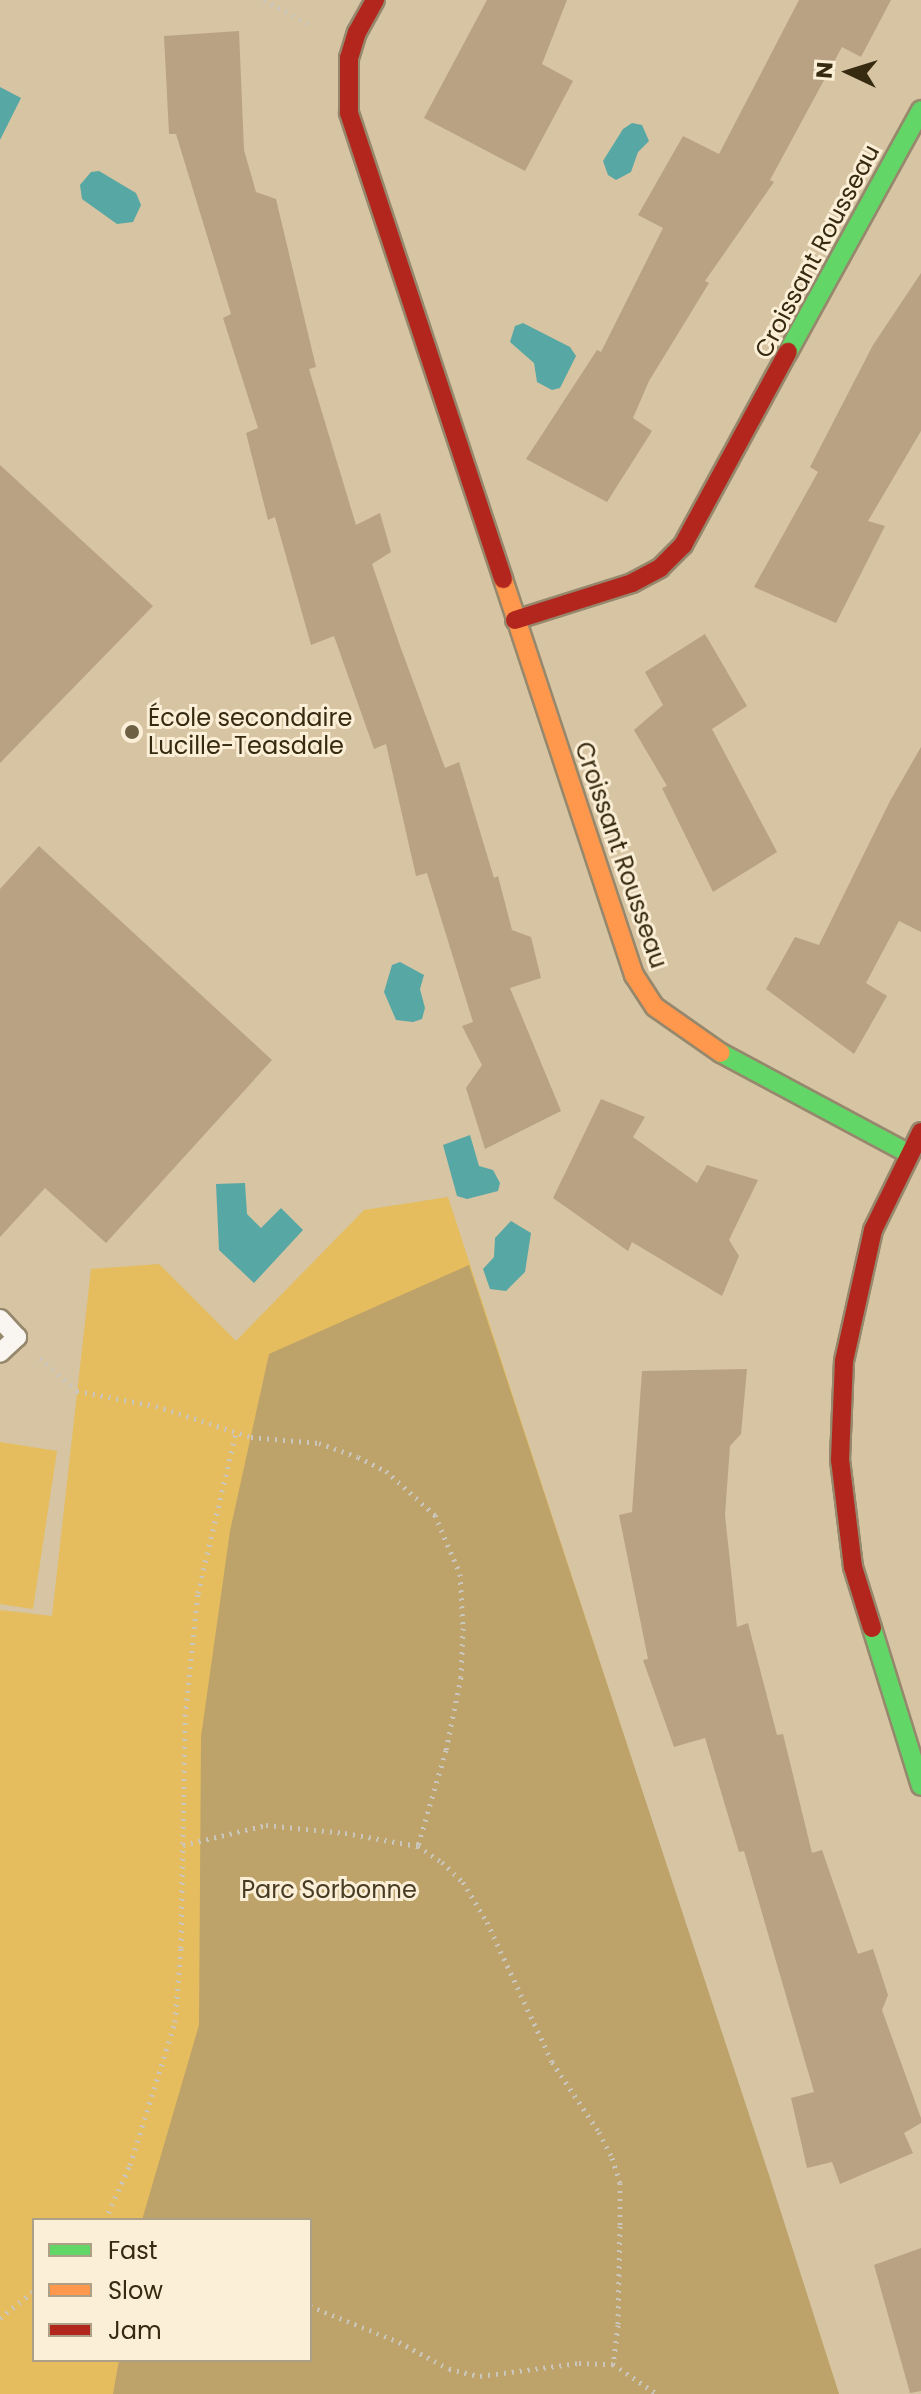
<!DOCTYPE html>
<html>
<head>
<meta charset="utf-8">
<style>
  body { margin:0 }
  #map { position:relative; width:921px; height:2394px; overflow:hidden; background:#d6c4a2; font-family:Poppins,sans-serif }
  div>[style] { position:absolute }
  .green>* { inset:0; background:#e5bd5f }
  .forest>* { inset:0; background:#bda26a }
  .water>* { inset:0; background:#57a7a4 }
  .building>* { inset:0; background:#b9a283 }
  .path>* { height:5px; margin-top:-2.5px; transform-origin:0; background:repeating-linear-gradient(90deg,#cbc6bc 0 2px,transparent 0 8px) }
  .roads { filter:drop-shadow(2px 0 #96886d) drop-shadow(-2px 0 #96886d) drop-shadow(0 2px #96886d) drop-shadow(0 -2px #96886d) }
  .lane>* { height:18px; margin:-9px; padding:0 9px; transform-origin:9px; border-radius:9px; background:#f9f6f1 }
  .fast>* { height:18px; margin:-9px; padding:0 9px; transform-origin:9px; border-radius:9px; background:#63d668 }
  .slow>* { height:18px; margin:-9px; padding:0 9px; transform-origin:9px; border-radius:9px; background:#ff974d }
  .jam>* { height:18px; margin:-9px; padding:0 9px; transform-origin:9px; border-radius:9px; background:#b3261e }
  .dots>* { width:22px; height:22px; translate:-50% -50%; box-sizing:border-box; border:4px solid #fcefd7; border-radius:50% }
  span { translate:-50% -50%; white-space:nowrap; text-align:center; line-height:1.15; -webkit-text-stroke:6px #fcefd7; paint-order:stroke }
  .street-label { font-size:24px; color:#362a10 }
  .poi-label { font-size:24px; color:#362a10 }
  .left { translate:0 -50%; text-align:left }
  .park-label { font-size:24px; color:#483c25 }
  .legend { position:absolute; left:32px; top:2218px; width:280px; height:144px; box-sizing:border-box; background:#fcefd7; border:2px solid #ada087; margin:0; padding:10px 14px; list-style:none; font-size:24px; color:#362a10 }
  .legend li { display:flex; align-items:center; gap:16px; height:40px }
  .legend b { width:40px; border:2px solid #ada087 }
  .north { position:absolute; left:809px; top:32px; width:80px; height:80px; -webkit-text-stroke:6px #fcefd7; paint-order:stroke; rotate:274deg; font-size:22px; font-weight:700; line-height:32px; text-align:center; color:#362a10 }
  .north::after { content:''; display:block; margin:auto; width:28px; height:36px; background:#362a10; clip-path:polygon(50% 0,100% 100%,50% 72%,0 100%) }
</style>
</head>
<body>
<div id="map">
  <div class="green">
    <div style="clip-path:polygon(evenodd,448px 1197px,839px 2394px,0 2394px,0 1610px,52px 1616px,91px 1269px,159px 1264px,236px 1341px,364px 1210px,448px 1197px,34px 2220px,310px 2220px,310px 2360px,34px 2360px,34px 2220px)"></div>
    <div style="clip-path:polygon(0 1442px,57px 1451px,33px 1609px,0 1604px)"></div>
  </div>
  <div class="forest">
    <div style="clip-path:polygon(469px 1265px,770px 2178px,839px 2394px,113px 2394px,119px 2360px,310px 2360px,310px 2220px,142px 2220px,199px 2025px,201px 1737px,230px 1531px,269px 1354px)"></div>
  </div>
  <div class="water">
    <div style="clip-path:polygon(0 87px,21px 98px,0 140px)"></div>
    <div style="clip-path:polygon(632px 123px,642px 125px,649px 141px,638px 152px,631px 172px,616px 180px,608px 175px,603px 161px,623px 129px)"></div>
    <div style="clip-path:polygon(99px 171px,136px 193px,141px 205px,133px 222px,117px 224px,82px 199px,80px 185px,91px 172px)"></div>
    <div style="clip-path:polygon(523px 323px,570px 347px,576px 356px,560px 388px,552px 390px,537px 382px,534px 363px,510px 342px,515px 326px)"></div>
    <div style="clip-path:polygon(400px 962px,424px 975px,420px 989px,425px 1008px,422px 1019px,413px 1022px,396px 1020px,384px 992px,392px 965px)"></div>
    <div style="clip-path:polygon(470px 1135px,479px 1166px,493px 1170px,500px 1183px,498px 1191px,467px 1199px,457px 1196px,443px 1145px)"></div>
    <div style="clip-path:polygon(245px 1183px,247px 1214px,261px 1228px,281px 1208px,303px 1230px,254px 1283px,219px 1250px,216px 1184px)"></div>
    <div style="clip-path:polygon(511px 1221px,531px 1233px,525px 1272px,506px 1291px,490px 1289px,483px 1269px,494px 1257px,495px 1238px)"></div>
  </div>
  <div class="building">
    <div style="clip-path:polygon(487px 0,567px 0,542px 64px,573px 81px,525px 171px,424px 118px)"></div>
    <div style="clip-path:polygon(799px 0,891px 0,861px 57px,842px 47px,770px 180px,774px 182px,705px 281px,709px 283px,649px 381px,633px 418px,652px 431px,607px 502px,526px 459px,597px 350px,601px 352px,663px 228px,638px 215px,683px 136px,719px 154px)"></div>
    <div style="clip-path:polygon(239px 31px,244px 150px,256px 192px,276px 199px,316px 367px,309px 369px,356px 525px,380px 513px,391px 552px,372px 564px,399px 643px,445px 768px,459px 762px,494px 878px,498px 876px,512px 930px,531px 937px,541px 978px,510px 988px,561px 1111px,485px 1149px,466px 1088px,482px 1065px,462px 1026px,473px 1022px,427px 873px,416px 876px,386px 744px,374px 749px,334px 636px,311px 645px,275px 517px,268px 520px,246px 433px,258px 428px,223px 318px,231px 314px,176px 134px,169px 134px,164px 36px)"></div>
    <div style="clip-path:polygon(921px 273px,921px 431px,868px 521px,885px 526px,836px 623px,754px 587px,818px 472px,810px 467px,873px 345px)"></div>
    <div style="clip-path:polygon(0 465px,153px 606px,0 763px)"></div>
    <div style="clip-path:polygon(705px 634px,747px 706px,712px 729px,777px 852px,713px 892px,662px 788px,667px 786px,634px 730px,663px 705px,645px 672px)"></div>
    <div style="clip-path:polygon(921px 747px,921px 932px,899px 921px,866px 983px,887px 996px,854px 1054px,766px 989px,795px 937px,819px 945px,890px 801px)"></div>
    <div style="clip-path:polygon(39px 846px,272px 1060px,106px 1243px,45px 1188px,0 1237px,0 889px)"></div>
    <div style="clip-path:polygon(601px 1099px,645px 1117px,633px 1137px,697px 1183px,707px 1165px,758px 1180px,729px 1240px,739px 1256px,722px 1296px,632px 1242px,628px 1251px,553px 1198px)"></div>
    <div style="clip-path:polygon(747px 1369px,741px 1434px,730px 1446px,725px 1515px,737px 1627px,748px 1623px,777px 1735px,783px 1734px,812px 1853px,822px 1850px,858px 1954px,873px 1949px,888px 1995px,882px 2010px,921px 2118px,921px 2123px,904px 2133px,913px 2153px,840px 2184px,832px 2162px,807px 2168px,791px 2098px,814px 2092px,744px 1851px,739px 1852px,705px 1738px,674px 1747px,643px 1660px,648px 1659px,619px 1515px,632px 1512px,642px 1371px)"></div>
    <div style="clip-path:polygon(921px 2248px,921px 2391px,910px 2393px,874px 2265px)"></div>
  </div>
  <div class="path">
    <div style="left:264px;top:0;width:55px;rotate:28.4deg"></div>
    <div style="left:40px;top:1358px;width:50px;rotate:41.7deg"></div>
    <div style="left:77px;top:1391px;width:80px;rotate:10.8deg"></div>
    <div style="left:156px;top:1406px;width:100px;rotate:18.1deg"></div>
    <div style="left:251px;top:1437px;width:68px;rotate:5deg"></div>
    <div style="left:319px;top:1443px;width:41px;rotate:19.7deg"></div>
    <div style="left:358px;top:1457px;width:31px;rotate:27deg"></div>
    <div style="left:386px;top:1471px;width:66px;rotate:41.9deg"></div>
    <div style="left:435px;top:1515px;width:64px;rotate:67deg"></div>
    <div style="left:460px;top:1574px;width:54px;rotate:86.8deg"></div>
    <div style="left:463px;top:1628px;width:49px;rotate:92.3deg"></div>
    <div style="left:461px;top:1677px;width:75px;rotate:101.6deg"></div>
    <div style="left:446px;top:1750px;width:100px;rotate:106.3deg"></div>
    <div style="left:183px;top:1845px;width:85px;rotate:-13.5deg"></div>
    <div style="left:266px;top:1825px;width:79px;rotate:5.8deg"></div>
    <div style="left:345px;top:1833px;width:74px;rotate:10.1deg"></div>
    <div style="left:418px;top:1846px;width:29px;rotate:34deg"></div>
    <div style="left:442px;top:1862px;width:29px;rotate:44deg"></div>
    <div style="left:463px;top:1882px;width:47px;rotate:59deg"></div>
    <div style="left:487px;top:1922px;width:154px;rotate:65.1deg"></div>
    <div style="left:552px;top:2062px;width:84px;rotate:56.1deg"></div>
    <div style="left:599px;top:2132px;width:29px;rotate:63deg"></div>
    <div style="left:612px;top:2158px;width:26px;rotate:72deg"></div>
    <div style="left:620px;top:2183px;width:43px;rotate:90deg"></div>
    <div style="left:620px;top:2226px;width:99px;rotate:91.2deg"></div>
    <div style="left:618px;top:2325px;width:39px;rotate:97deg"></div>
    <div style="left:105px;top:2220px;width:60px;rotate:-65.6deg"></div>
    <div style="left:130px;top:2165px;width:150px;rotate:-72.5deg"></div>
    <div style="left:175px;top:2022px;width:74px;rotate:-85.4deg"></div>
    <div style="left:181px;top:1948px;width:232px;rotate:-89deg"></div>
    <div style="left:185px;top:1716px;width:124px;rotate:-84deg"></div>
    <div style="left:198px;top:1593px;width:165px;rotate:-76.7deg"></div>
    <div style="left:310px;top:2306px;width:96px;rotate:22deg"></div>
    <div style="left:399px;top:2342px;width:57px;rotate:28.4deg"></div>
    <div style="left:449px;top:2369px;width:32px;rotate:13deg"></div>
    <div style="left:480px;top:2376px;width:100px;rotate:-7.5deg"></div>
    <div style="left:579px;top:2363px;width:34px;rotate:2deg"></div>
    <div style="left:613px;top:2364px;width:53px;rotate:34.3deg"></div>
    <div style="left:0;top:2318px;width:43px;rotate:-38.5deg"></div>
  </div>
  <div class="roads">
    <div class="lane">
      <div style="left:0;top:1319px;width:25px;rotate:47deg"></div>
      <div style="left:17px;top:1337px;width:23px;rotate:137deg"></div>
    </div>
    <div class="fast">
      <div style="left:788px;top:352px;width:276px;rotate:-61.2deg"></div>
      <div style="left:721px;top:1053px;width:213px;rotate:28.2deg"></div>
      <div style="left:872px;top:1628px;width:165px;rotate:72.8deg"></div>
    </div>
    <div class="slow">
      <div style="left:503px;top:579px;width:417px;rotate:71.7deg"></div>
      <div style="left:634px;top:975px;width:38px;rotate:57deg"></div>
      <div style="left:655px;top:1007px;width:80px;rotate:34.9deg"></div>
    </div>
    <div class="jam">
      <div style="left:375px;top:0;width:37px;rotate:119deg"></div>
      <div style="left:357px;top:32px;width:27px;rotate:107deg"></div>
      <div style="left:349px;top:58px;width:55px;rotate:90deg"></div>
      <div style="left:349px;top:113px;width:491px;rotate:71.7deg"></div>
      <div style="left:515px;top:620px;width:123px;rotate:-17.5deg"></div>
      <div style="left:632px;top:583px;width:32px;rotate:-28deg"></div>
      <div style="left:660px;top:568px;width:33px;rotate:-45deg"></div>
      <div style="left:683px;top:545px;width:220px;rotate:-61.5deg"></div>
      <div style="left:872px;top:1628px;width:64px;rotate:-107.3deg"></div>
      <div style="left:853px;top:1567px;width:108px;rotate:-96.9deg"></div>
      <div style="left:840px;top:1460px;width:99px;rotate:-87.7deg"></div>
      <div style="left:844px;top:1361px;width:134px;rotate:-77.5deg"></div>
      <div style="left:873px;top:1230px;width:109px;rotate:-63.9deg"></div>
    </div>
  </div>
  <div class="dots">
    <div style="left:132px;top:732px;background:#6e6043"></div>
  </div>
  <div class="street-label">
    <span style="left:817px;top:251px;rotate:-62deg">Croissant Rousseau</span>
    <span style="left:621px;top:855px;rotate:71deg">Croissant Rousseau</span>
  </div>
  <div class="poi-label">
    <span class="left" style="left:148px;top:732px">École secondaire<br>Lucille-Teasdale</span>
  </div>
  <div class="park-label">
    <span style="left:329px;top:1890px">Parc Sorbonne</span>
  </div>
  <ul class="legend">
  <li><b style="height:10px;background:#63d668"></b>Fast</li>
  <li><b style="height:10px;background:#ff974d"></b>Slow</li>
  <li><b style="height:10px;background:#b3261e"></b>Jam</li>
  </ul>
  <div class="north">N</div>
</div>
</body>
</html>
